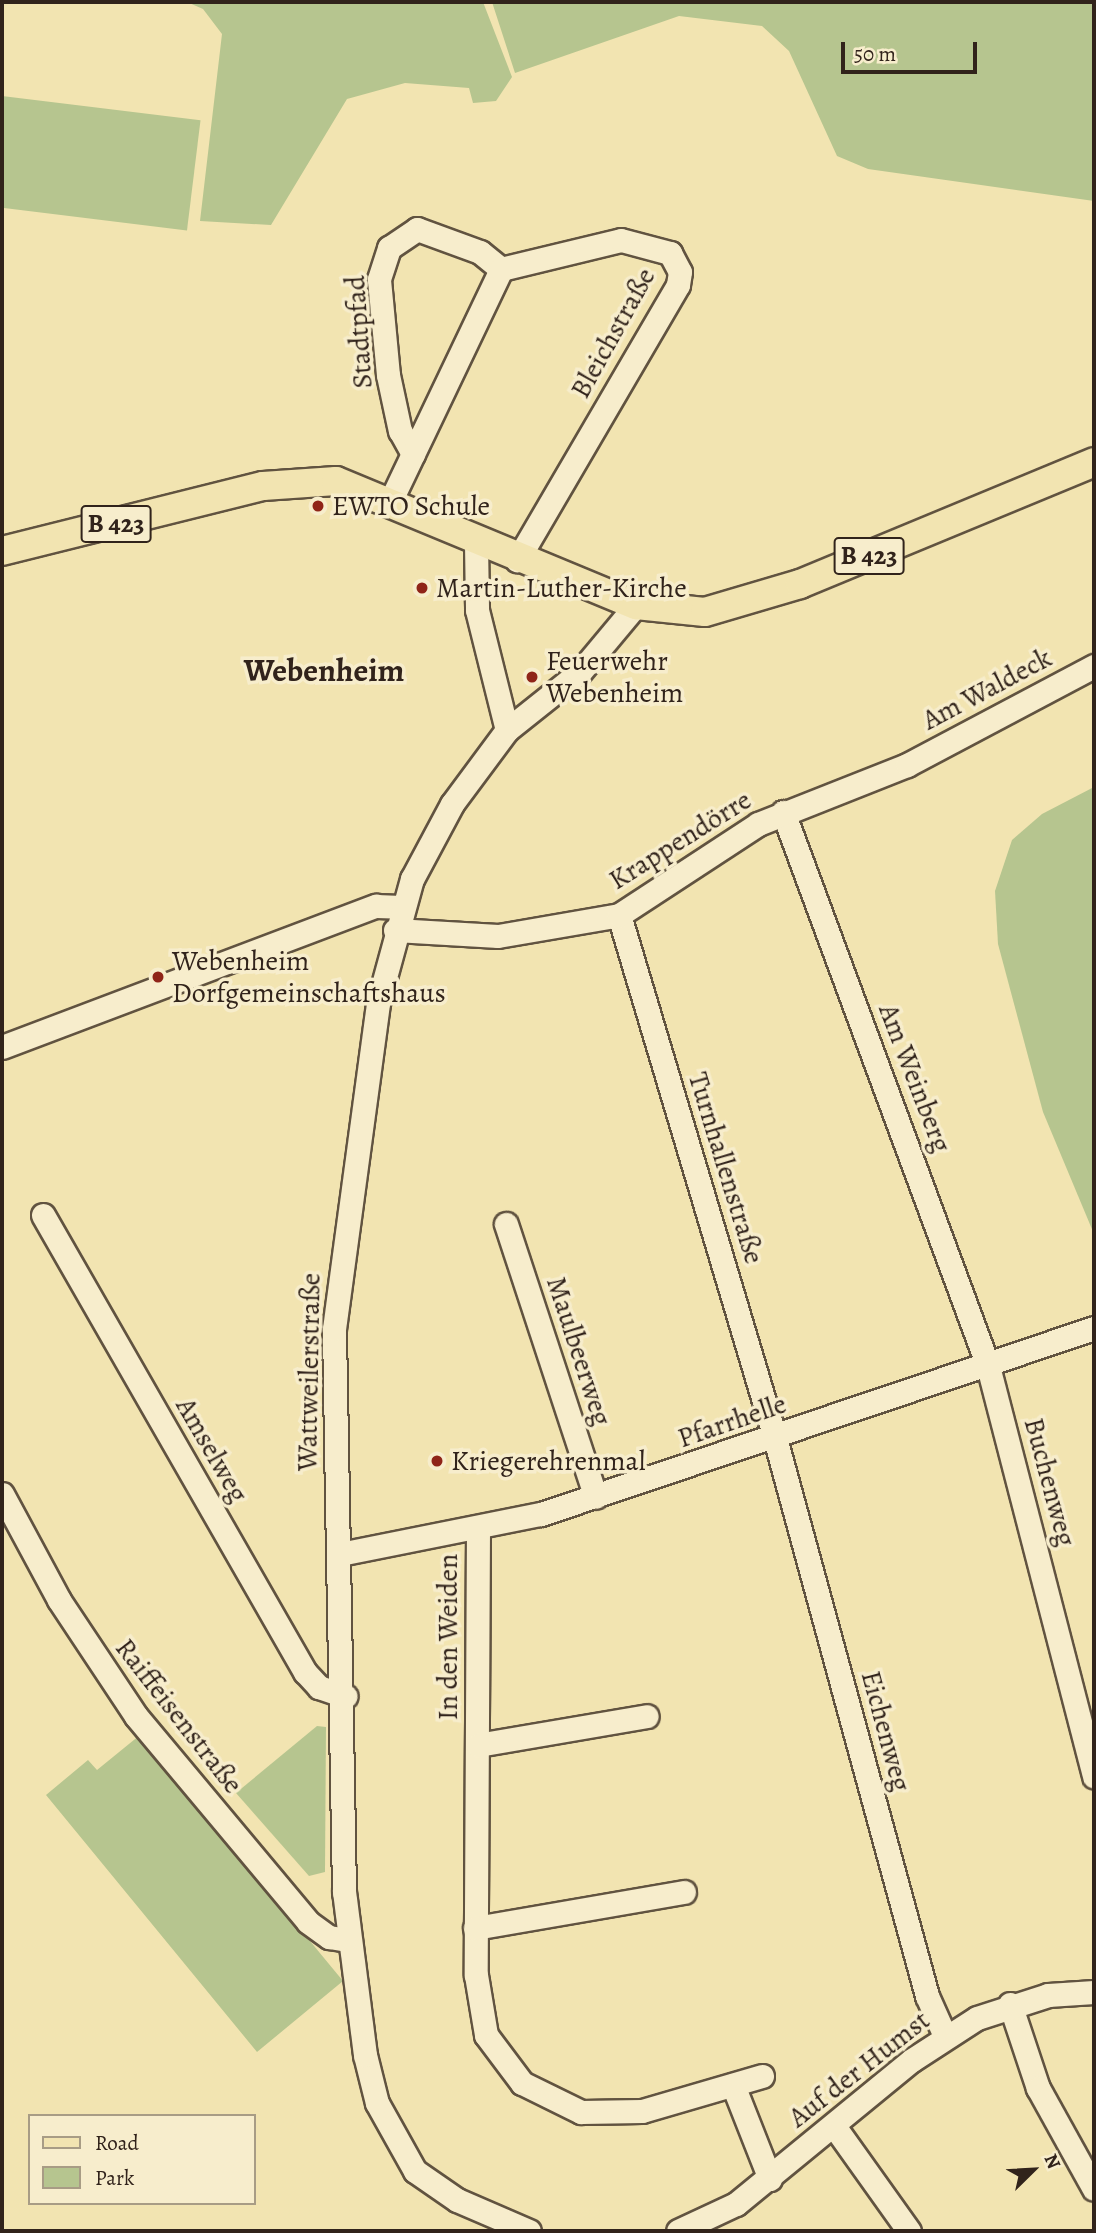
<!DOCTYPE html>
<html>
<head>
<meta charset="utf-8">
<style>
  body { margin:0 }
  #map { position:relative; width:1096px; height:2233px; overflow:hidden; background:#f2e4b1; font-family:Alegreya,serif }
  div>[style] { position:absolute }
  .green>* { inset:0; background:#b6c58f; transform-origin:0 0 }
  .roads { filter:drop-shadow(2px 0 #615340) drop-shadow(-2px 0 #615340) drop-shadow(0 2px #615340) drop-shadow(0 -2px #615340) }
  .minor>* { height:23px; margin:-11.5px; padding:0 11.5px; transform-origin:11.5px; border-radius:11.5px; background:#f7edcc }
  .major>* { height:28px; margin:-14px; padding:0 14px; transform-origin:14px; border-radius:14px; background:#f2e4b1 }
  .dots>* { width:19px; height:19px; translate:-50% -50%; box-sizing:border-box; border:4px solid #f7edcc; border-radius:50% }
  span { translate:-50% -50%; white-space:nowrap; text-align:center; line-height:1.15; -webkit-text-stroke:7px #f7edcc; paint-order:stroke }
  .shield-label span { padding:2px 5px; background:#f7edcc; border:2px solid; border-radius:5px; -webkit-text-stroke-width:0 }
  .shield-label { font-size:26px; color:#31231b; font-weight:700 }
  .street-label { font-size:28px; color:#31231b }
  .poi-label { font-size:28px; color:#31231b }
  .left { translate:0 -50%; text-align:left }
  .quarter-label { font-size:32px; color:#31231b; font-weight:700 }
  .frame { position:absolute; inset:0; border:4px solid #31231b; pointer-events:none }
  .legend { position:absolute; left:28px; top:2114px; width:228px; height:91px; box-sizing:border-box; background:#f7edcc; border:2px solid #a89c85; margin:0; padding:9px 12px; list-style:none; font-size:21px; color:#31231b }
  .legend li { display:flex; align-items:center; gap:14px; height:35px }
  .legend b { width:35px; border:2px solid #a89c85 }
  .north { position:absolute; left:998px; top:2135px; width:70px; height:70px; -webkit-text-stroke:5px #f7edcc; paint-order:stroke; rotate:66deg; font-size:19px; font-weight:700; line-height:28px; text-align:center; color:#31231b }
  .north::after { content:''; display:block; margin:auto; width:24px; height:32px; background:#31231b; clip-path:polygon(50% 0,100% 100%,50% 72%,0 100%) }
  .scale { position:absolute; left:841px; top:42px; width:136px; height:32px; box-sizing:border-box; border:4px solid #31231b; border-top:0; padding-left:9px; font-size:21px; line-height:24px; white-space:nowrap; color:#31231b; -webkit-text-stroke:5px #f7edcc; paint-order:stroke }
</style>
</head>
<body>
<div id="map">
  <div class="green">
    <div style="clip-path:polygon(187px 2px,483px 2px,512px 77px,496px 101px,473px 103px,469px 88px,405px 83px,347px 99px,271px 225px,200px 221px,222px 34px,203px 9px)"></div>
    <div style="clip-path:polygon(492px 2px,1094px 2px,1094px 201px,868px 169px,837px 156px,789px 51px,762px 26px,679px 16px,515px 73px)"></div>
    <div style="left:2px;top:96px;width:200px;height:111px;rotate:7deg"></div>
    <div style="clip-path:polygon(1094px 787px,1094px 1234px,1043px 1112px,998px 944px,995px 891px,1012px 840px,1042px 814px)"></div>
    <div style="clip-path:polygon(317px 1726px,326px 1727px,325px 1872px,309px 1876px,236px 1793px)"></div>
    <div style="clip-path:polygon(140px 1735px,343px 1981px,257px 2052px,46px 1795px,88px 1760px,97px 1770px)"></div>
  </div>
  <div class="roads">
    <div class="minor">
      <div style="left:413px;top:454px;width:26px;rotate:-119deg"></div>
      <div style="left:400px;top:431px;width:57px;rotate:-102.1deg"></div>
      <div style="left:388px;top:375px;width:96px;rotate:-95.4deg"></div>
      <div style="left:379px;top:279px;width:33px;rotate:-72deg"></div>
      <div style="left:389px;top:248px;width:34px;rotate:-34deg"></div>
      <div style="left:417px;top:229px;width:67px;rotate:20.1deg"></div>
      <div style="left:480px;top:252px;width:27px;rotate:39deg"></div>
      <div style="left:391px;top:500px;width:256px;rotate:-64.5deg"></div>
      <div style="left:501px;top:269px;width:123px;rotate:-13.6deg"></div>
      <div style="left:621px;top:240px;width:51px;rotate:14.9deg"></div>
      <div style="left:670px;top:253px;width:21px;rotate:62deg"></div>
      <div style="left:680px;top:272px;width:13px;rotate:99deg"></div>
      <div style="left:678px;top:285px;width:319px;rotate:120.3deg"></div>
      <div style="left:476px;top:543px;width:67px;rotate:89.1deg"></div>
      <div style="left:477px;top:610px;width:124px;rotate:76deg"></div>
      <div style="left:783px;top:812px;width:591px;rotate:69.69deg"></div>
      <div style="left:988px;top:1366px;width:424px;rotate:75.5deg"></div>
      <div style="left:619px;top:915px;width:546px;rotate:73.39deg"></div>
      <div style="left:775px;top:1438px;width:578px;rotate:74.76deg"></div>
      <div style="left:927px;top:1996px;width:44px;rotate:65.8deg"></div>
      <div style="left:395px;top:930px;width:103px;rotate:3.3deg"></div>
      <div style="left:498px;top:936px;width:123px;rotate:-9.8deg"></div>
      <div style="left:619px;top:915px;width:166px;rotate:-33.2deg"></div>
      <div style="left:758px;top:824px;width:160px;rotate:-21.6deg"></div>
      <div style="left:907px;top:765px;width:212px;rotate:-27.9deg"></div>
      <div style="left:2px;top:1047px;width:400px;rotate:-20.7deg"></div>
      <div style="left:376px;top:906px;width:25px;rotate:2deg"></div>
      <div style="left:43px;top:1215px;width:527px;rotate:60.17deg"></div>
      <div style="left:305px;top:1672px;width:21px;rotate:47deg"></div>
      <div style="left:319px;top:1687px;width:28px;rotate:19deg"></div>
      <div style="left:506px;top:1224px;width:287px;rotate:71.8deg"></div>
      <div style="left:2px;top:1494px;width:120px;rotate:61.7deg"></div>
      <div style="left:59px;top:1600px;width:139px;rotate:56.4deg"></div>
      <div style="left:136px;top:1716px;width:268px;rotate:50.1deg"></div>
      <div style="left:308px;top:1922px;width:26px;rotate:36deg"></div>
      <div style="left:329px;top:1937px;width:18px;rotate:9deg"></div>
      <div style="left:478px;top:1529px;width:446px;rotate:90.3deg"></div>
      <div style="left:476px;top:1975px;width:61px;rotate:80.5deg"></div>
      <div style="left:486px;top:2035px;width:60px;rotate:53.1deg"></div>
      <div style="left:522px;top:2083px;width:66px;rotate:26.2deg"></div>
      <div style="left:581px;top:2112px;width:61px;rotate:-0.9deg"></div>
      <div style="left:642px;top:2111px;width:125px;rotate:-16.3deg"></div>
      <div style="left:340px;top:1554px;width:205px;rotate:-11.3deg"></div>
      <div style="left:541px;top:1514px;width:583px;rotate:-18.59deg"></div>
      <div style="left:478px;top:1745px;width:171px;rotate:-9.7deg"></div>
      <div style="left:475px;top:1928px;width:212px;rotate:-9.8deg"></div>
      <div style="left:1010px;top:2004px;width:89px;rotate:71.6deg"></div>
      <div style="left:1038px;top:2088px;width:115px;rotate:61deg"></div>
      <div style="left:733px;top:2085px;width:101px;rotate:68.5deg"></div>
      <div style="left:834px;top:2126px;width:129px;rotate:54.5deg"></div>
      <div style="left:529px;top:2231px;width:78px;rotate:-156.7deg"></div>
      <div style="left:457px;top:2200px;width:51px;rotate:-145.4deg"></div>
      <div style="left:415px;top:2171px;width:78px;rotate:-119.2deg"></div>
      <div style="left:377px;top:2103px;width:49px;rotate:-104deg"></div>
      <div style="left:365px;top:2055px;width:164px;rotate:-97.3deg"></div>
      <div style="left:344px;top:1892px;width:563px;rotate:-91.02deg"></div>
      <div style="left:334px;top:1329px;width:329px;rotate:-82.3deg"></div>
      <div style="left:378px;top:1003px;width:129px;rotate:-74.7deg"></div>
      <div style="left:412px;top:879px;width:85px;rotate:-61.9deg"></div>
      <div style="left:452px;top:804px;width:92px;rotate:-53.4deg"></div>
      <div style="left:507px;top:730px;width:93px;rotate:-38.5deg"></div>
      <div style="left:580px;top:672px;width:87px;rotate:-50.1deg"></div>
      <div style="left:678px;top:2231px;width:64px;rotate:-25deg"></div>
      <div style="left:736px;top:2204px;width:227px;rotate:-39.3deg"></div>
      <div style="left:912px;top:2060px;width:77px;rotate:-32.9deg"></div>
      <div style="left:977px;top:2018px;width:75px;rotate:-17.9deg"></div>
      <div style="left:1048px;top:1995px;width:46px;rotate:-3.7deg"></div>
    </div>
    <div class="major">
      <div style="left:2px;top:551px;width:269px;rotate:-14deg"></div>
      <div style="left:263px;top:486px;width:73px;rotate:-3.9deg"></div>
      <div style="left:336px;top:481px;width:325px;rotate:22.5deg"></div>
      <div style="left:636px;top:605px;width:69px;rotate:5.8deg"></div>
      <div style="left:705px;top:612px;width:99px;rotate:-16.4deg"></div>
      <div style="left:800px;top:584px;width:318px;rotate:-22.5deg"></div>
    </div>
  </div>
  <div class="dots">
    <div style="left:318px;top:506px;background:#8f2418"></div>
    <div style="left:422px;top:588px;background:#8f2418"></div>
    <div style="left:532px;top:677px;background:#8f2418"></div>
    <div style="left:158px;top:977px;background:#8f2418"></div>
    <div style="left:437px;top:1461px;background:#8f2418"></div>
  </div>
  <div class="shield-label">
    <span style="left:116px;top:524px">B 423</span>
    <span style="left:869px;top:556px">B 423</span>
  </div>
  <div class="street-label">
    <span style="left:359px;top:332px;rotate:-94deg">Stadtpfad</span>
    <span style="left:613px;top:333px;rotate:-61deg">Bleichstraße</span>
    <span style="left:987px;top:689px;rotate:-28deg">Am Waldeck</span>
    <span style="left:680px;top:840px;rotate:-32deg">Krappendörre</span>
    <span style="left:915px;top:1078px;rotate:69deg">Am Weinberg</span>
    <span style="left:726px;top:1168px;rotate:73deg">Turnhallenstraße</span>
    <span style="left:579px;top:1351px;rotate:72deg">Maulbeerweg</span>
    <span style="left:309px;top:1372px;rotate:-89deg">Wattweilerstraße</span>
    <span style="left:732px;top:1421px;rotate:-19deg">Pfarrhelle</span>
    <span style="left:212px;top:1450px;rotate:60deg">Amselweg</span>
    <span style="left:1050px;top:1482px;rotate:75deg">Buchenweg</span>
    <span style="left:448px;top:1637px;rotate:-90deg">In den Weiden</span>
    <span style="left:179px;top:1716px;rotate:52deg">Raiffeisenstraße</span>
    <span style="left:886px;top:1731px;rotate:75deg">Eichenweg</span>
    <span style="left:859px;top:2069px;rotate:-38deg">Auf der Humst</span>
  </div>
  <div class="poi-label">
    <span class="left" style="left:332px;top:506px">EWTO Schule</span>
    <span class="left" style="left:436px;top:588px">Martin-Luther-Kirche</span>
    <span class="left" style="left:546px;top:677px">Feuerwehr<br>Webenheim</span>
    <span class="left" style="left:172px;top:977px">Webenheim<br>Dorfgemeinschaftshaus</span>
    <span class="left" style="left:451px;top:1461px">Kriegerehrenmal</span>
  </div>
  <div class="quarter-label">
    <span style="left:324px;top:670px">Webenheim</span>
  </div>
  <div class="frame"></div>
  <ul class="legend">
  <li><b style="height:9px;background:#f2e4b1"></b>Road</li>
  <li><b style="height:19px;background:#b6c58f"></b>Park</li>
  </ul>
  <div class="north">N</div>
  <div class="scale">50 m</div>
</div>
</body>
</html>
